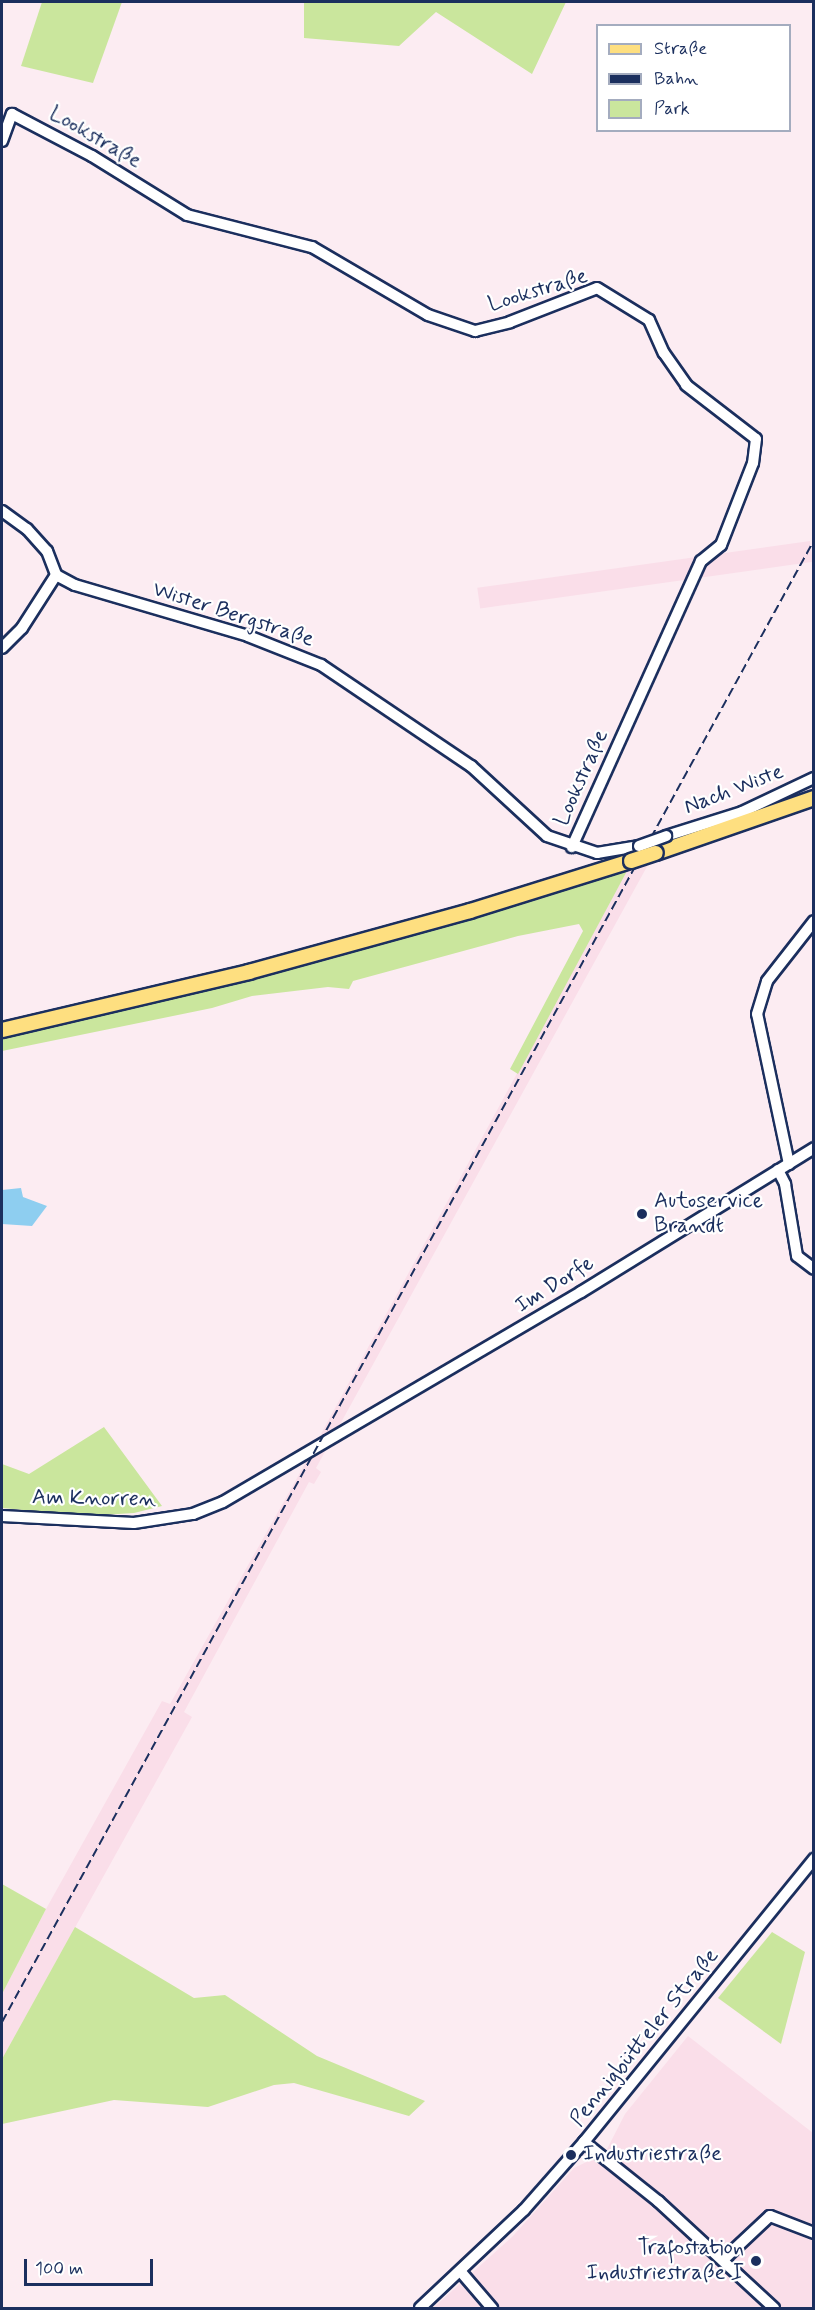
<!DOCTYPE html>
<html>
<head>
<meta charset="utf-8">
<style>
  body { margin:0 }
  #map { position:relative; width:815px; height:2310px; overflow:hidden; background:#fcecf2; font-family:Mynerve,sans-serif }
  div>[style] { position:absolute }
  .built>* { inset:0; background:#fadee9; transform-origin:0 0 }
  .green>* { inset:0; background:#cae69d }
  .water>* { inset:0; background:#8ecef0 }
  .roads { filter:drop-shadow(2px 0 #1b2f5e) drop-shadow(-2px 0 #1b2f5e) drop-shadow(0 2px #1b2f5e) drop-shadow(0 -2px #1b2f5e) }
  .minor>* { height:10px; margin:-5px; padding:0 5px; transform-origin:5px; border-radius:5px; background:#fff }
  .major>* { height:14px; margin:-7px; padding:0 7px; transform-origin:7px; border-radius:7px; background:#fedf80 }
  .rail>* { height:2px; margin-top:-1px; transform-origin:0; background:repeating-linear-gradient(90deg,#1b2f5e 0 9px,transparent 0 13.5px) }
  .bridges { filter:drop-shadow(2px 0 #1b2f5e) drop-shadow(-2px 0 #1b2f5e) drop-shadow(0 2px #1b2f5e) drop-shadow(0 -2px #1b2f5e) }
  .minor-bridge>* { height:10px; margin:-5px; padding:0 5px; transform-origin:5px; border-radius:5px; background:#fff }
  .major-bridge>* { height:14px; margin:-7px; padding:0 7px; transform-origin:7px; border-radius:7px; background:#fedf80 }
  .dots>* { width:16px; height:16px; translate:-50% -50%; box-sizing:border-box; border:3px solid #fff; border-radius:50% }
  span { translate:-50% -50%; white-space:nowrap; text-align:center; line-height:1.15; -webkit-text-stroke:4.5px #fff; paint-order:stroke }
  .street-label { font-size:22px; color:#1b2f5e }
  .poi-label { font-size:22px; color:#1b2f5e }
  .left { translate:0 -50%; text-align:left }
  .right { translate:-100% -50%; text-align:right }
  .frame { position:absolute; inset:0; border:3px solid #1b2f5e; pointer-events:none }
  .legend { position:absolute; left:596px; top:24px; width:195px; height:108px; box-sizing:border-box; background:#fff; border:2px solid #a4acbf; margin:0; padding:8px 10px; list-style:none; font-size:18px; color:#1b2f5e }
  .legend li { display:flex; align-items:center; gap:12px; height:30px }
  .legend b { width:30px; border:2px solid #a4acbf }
  .scale { position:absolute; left:24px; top:2259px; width:129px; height:27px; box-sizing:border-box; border:3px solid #1b2f5e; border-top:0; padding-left:8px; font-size:18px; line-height:21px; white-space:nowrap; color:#1b2f5e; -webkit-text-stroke:4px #fff; paint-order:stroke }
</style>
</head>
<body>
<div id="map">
  <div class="built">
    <div style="left:810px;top:541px;width:21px;height:336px;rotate:82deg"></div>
    <div style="clip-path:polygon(649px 863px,316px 1468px,321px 1472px,314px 1484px,309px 1482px,184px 1712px,192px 1717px,2px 2059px,2px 1994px,46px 1909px,162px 1701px,170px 1704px,296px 1480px,627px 871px)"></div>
    <div style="clip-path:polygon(688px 2036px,813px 2133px,813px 2308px,433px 2308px,513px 2236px,574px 2168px,605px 2153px,625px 2114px)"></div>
  </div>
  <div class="green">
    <div style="clip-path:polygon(42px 2px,122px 2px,93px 83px,21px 66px)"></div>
    <div style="clip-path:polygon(304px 2px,566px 2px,532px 74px,436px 12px,399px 46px,304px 38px)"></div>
    <div style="clip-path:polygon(627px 871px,518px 1074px,510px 1069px,583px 931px,579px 924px,518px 936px,353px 981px,349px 989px,328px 987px,252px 996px,212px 1008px,2px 1051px,2px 1035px,462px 919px)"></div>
    <div style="clip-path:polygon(104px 1427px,162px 1506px,134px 1513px,86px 1516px,2px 1508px,2px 1464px,29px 1474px)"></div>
    <div style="clip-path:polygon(2px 1884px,46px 1909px,2px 1994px)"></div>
    <div style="clip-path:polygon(75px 1927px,194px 1998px,225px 1995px,317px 2056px,425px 2101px,409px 2116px,294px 2083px,274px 2085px,208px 2107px,114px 2100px,2px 2124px,2px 2059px)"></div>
    <div style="clip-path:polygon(772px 1932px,805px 1952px,781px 2044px,718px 1998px)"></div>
  </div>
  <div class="water">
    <div style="clip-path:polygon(21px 1188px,23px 1197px,47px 1206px,32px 1226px,2px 1224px,2px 1190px)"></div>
  </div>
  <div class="roads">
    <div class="minor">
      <div style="left:2px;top:141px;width:29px;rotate:-70deg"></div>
      <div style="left:12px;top:114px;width:90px;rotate:27.7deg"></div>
      <div style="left:92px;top:156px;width:112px;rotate:31.8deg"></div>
      <div style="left:187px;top:215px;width:129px;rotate:14.4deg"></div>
      <div style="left:312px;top:247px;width:134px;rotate:30.4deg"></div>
      <div style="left:428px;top:315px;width:50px;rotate:18.8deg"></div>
      <div style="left:475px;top:331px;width:36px;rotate:-14deg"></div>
      <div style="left:510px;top:322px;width:93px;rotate:-21.3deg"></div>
      <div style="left:597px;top:288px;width:61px;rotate:31.6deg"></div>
      <div style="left:649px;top:320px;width:36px;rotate:66deg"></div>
      <div style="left:664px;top:353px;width:39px;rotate:55deg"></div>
      <div style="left:686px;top:385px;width:88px;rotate:37.6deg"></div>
      <div style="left:756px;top:439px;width:24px;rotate:97deg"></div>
      <div style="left:753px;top:463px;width:88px;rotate:111.3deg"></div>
      <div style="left:721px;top:545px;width:26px;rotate:141deg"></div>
      <div style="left:701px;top:561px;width:314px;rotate:114.3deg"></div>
      <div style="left:2px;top:511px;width:31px;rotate:36deg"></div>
      <div style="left:27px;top:529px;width:30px;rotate:48deg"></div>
      <div style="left:47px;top:551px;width:26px;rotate:69deg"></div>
      <div style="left:56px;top:575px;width:21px;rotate:28deg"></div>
      <div style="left:75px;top:585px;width:180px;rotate:16.4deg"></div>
      <div style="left:248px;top:636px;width:79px;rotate:21.7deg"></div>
      <div style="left:321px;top:665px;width:181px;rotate:34deg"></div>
      <div style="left:471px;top:766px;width:103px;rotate:42.6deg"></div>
      <div style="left:547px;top:836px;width:53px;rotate:18.8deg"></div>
      <div style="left:597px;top:853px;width:43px;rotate:-9.5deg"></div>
      <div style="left:2px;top:648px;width:28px;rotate:-45deg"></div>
      <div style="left:22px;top:628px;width:63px;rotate:-57.3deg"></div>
      <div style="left:666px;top:836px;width:80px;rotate:-17.5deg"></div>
      <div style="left:742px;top:812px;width:80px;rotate:-25.3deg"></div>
      <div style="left:789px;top:1164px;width:153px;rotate:-102deg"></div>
      <div style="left:757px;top:1014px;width:34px;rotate:-73deg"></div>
      <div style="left:767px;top:981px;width:76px;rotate:-51.9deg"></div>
      <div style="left:778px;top:1170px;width:16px;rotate:63deg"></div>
      <div style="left:785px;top:1184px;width:73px;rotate:80.5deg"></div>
      <div style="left:797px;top:1256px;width:21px;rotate:37deg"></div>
      <div style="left:2px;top:1516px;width:132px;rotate:3deg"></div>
      <div style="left:134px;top:1523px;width:60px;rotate:-8.7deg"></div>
      <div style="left:193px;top:1514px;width:32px;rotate:-22deg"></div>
      <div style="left:223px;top:1502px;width:415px;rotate:-30.4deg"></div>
      <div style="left:581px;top:1292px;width:274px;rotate:-31.7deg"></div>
      <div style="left:584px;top:2142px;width:95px;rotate:38.6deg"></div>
      <div style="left:658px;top:2201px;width:158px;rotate:42.7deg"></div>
      <div style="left:724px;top:2259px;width:63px;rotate:-43.1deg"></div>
      <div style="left:770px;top:2216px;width:47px;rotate:21.1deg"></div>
      <div style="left:461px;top:2272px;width:48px;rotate:49.3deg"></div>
      <div style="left:420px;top:2308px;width:143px;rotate:-43.3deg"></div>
      <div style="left:524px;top:2210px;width:91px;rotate:-48.6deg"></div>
      <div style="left:584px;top:2142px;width:365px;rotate:-50.9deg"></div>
    </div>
    <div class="major">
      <div style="left:656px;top:853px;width:167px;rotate:-19.2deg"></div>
      <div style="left:2px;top:1030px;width:254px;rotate:-13.2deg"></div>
      <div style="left:249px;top:972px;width:229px;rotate:-15.4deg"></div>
      <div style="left:470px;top:911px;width:169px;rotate:-17.3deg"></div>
    </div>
  </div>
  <div class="rail">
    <div style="left:2px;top:2022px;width:1690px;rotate:-61.28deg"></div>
  </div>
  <div class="bridges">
    <div class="minor-bridge">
      <div style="left:639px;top:846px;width:29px;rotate:-20deg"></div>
    </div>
    <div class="major-bridge">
      <div style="left:631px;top:861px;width:26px;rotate:-18deg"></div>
    </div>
  </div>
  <div class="dots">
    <div style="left:642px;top:1214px;background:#1b2f5e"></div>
    <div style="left:571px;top:2155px;background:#1b2f5e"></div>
    <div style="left:756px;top:2261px;background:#1b2f5e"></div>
  </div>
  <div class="street-label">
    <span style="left:95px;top:138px;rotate:30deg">Lookstraße</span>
    <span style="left:538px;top:291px;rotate:-17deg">Lookstraße</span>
    <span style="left:233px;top:615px;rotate:18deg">Wister Bergstraße</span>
    <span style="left:582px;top:778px;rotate:-66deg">Lookstraße</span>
    <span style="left:734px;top:790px;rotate:-21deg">Nach Wiste</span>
    <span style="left:555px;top:1285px;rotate:-32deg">Im Dorfe</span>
    <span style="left:94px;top:1499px;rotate:1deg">Am Knorren</span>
    <span style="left:645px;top:2038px;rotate:-51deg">Pennigbütteler Straße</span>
  </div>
  <div class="poi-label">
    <span class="left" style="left:654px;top:1214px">Autoservice<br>Brandt</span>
    <span class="left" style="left:583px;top:2155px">Industriestraße</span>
    <span class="right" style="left:744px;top:2261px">Trafostation<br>Industriestraße I</span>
  </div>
  <div class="frame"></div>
  <ul class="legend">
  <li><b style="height:8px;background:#fedf80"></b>Straße</li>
  <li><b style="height:8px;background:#1b2f5e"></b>Bahn</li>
  <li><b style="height:16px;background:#cae69d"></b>Park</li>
  </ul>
  <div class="scale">100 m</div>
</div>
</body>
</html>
